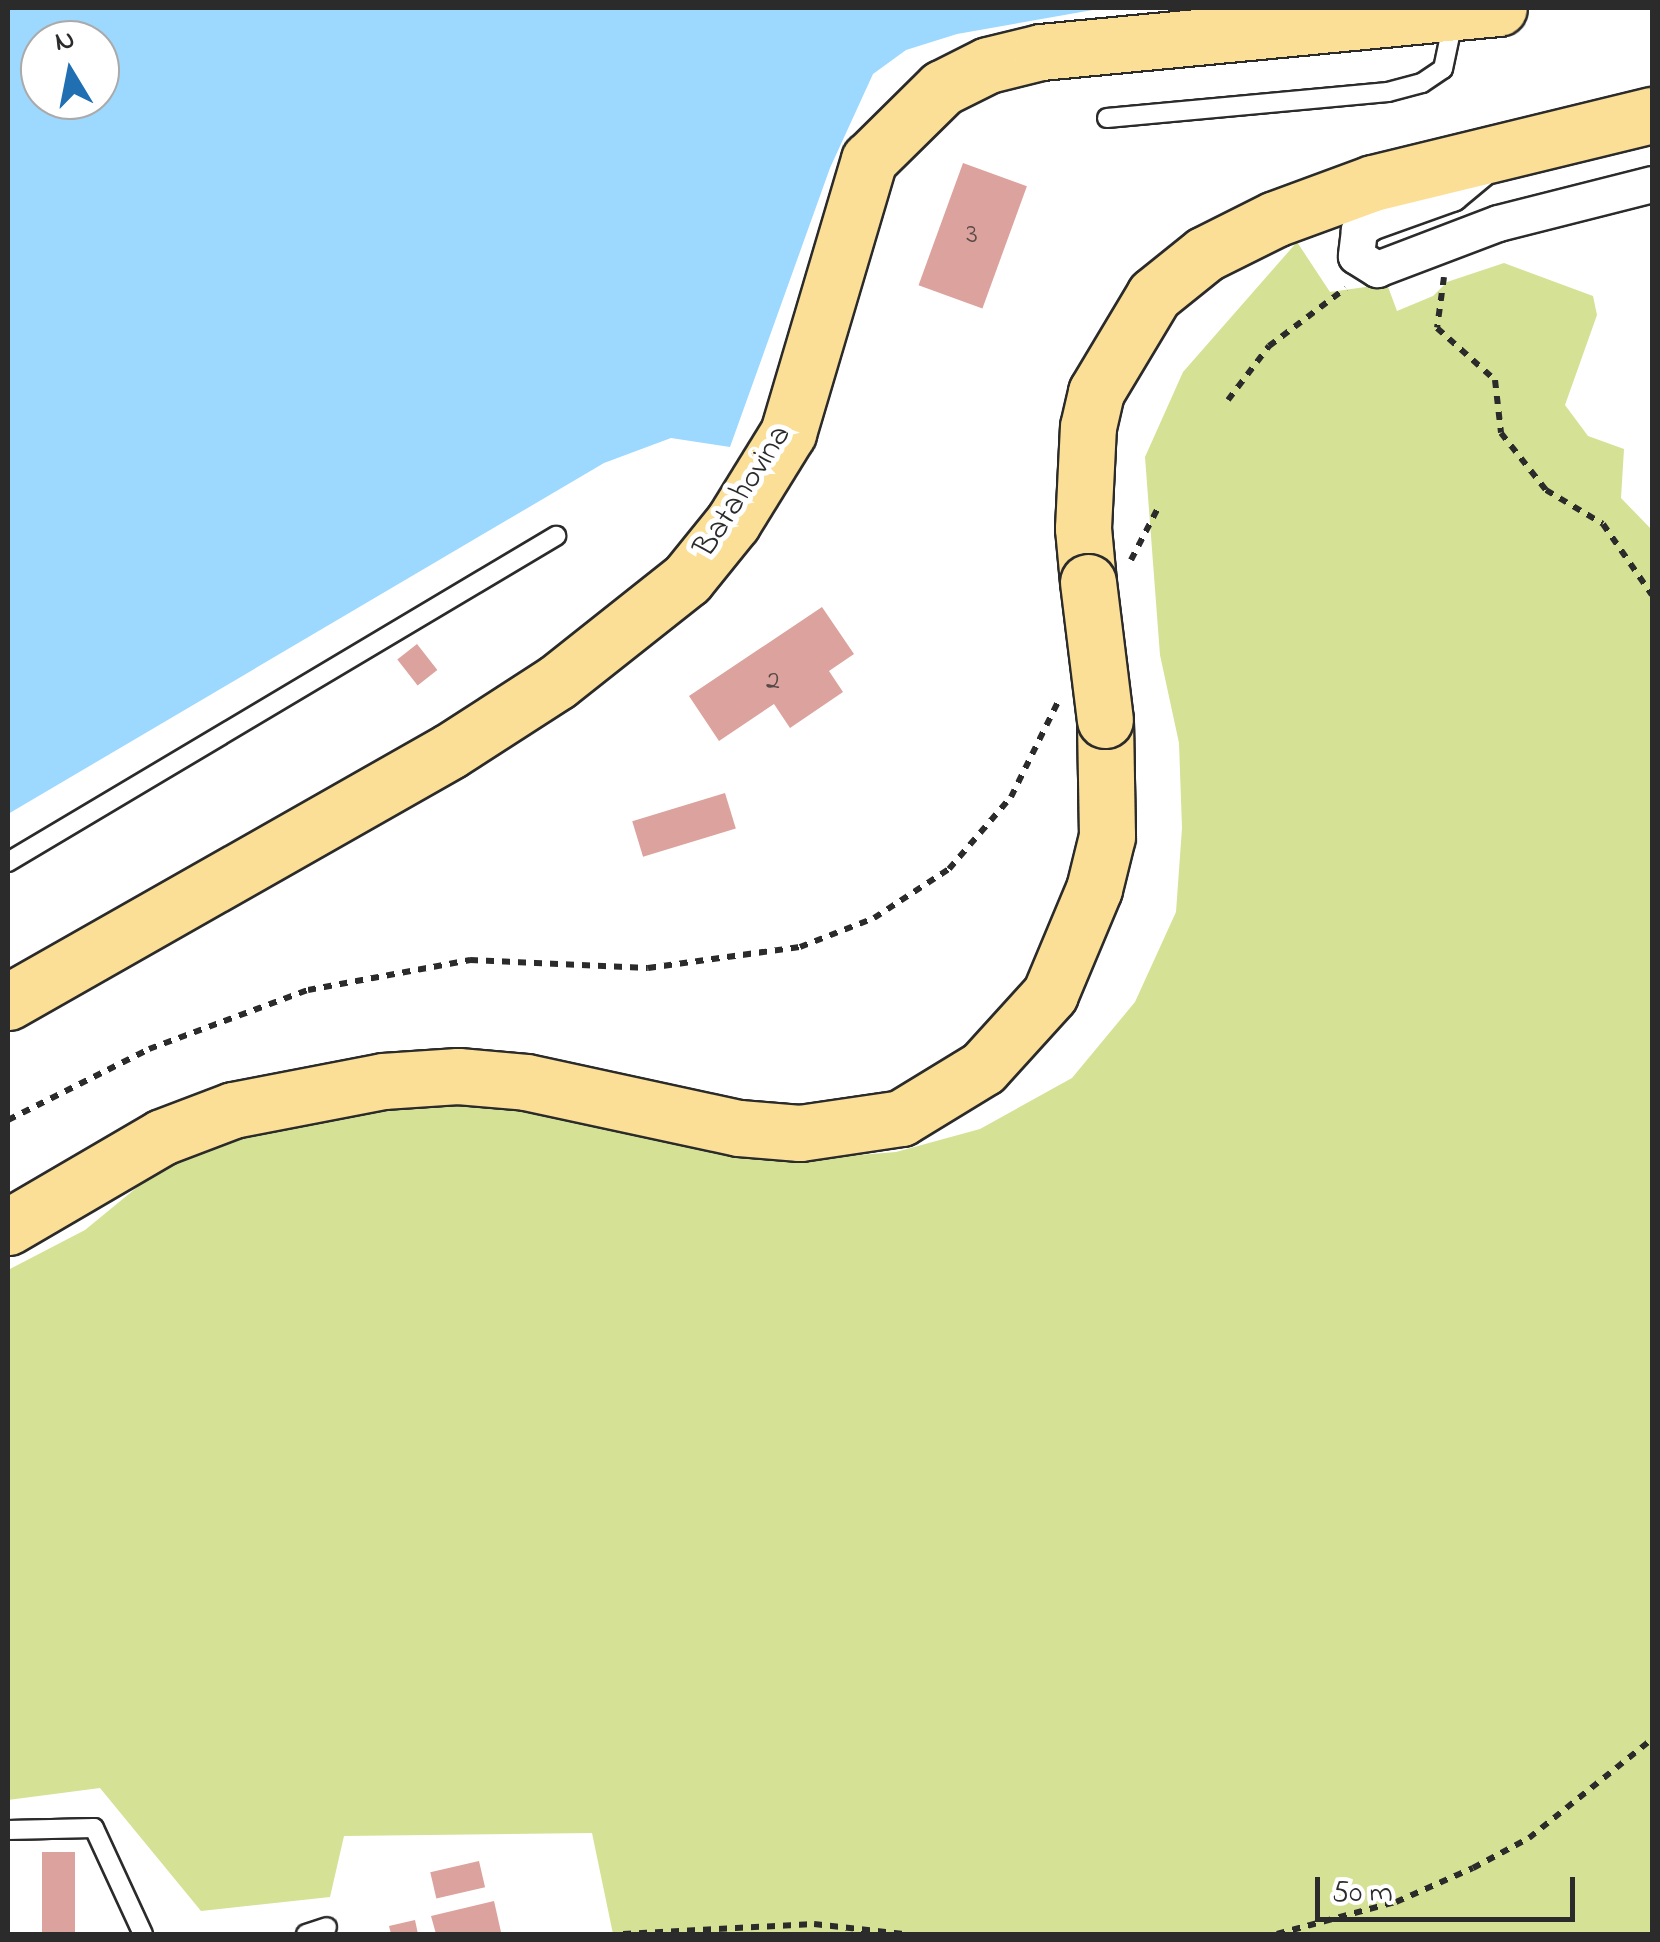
<!DOCTYPE html>
<html>
<head>
<meta charset="utf-8">
<style>
  body { margin:0 }
  #map { position:relative; width:1660px; height:1942px; overflow:hidden; background:#fff; font-family:"Indie Flower",sans-serif }
  div>[style] { position:absolute }
  .green>* { inset:0; background:#d5e194 }
  .water>* { inset:0; background:#9dd8fe }
  .building>* { inset:0; background:#dca29d; transform-origin:0 0 }
  .path>* { height:6px; margin-top:-3px; transform-origin:0; background:repeating-linear-gradient(90deg,#2b2b2b 0 8px,transparent 0 16px) }
  .roads { filter:drop-shadow(2px 0 #2b2b2b) drop-shadow(-2px 0 #2b2b2b) drop-shadow(0 2px #2b2b2b) drop-shadow(0 -2px #2b2b2b) }
  .lane>* { height:18px; margin:-9px; padding:0 9px; transform-origin:9px; border-radius:9px; background:#fff }
  .street>* { height:35px; margin:-17.5px; padding:0 17.5px; transform-origin:17.5px; border-radius:17.5px; background:#fff }
  .primary>* { height:55px; margin:-27.5px; padding:0 27.5px; transform-origin:27.5px; border-radius:27.5px; background:#fbdf96 }
  .bridges { filter:drop-shadow(2px 0 #2b2b2b) drop-shadow(-2px 0 #2b2b2b) drop-shadow(0 2px #2b2b2b) drop-shadow(0 -2px #2b2b2b) }
  .primary-bridge>* { height:55px; margin:-27.5px; padding:0 27.5px; transform-origin:27.5px; border-radius:27.5px; background:#fbdf96 }
  span { translate:-50% -50%; white-space:nowrap; text-align:center; line-height:1.15; -webkit-text-stroke:10px #fff; paint-order:stroke }
  .number-label { font-size:28px; color:#574948 }
  .number-label span { -webkit-text-stroke-width:0 }
  .street-label { font-size:32px; color:#2b2b2b }
  .frame { position:absolute; inset:0; border:10px solid #2b2b2b; pointer-events:none }
  .north { position:absolute; left:20px; top:20px; width:100px; height:100px; box-sizing:border-box; background:#fff; border:2px solid #aaa; border-radius:50%; rotate:350deg; font-size:28px; font-weight:700; line-height:40px; text-align:center; color:#2b2b2b }
  .north::after { content:''; display:block; margin:auto; width:35px; height:45px; background:#1f6fb2; clip-path:polygon(50% 0,100% 100%,50% 72%,0 100%) }
  .scale { position:absolute; left:1315px; top:1877px; width:260px; height:45px; box-sizing:border-box; border:5px solid #2b2b2b; border-top:0; padding-left:12px; font-size:30px; line-height:35px; white-space:nowrap; color:#2b2b2b; -webkit-text-stroke:8px #fff; paint-order:stroke }
</style>
</head>
<body>
<div id="map">
  <div class="green">
    <div style="clip-path:polygon(1297px 242px,1330px 292px,1387px 284px,1397px 311px,1433px 296px,1447px 282px,1504px 263px,1593px 296px,1597px 315px,1565px 405px,1588px 436px,1624px 449px,1621px 498px,1652px 530px,1652px 1934px,613px 1934px,592px 1833px,344px 1836px,330px 1897px,201px 1911px,100px 1788px,8px 1800px,8px 1270px,85px 1230px,174px 1157px,263px 1115px,488px 1098px,810px 1159px,896px 1152px,980px 1129px,1072px 1078px,1135px 1002px,1176px 912px,1182px 828px,1179px 743px,1160px 655px,1145px 457px,1183px 372px)"></div>
  </div>
  <div class="water">
    <div style="clip-path:polygon(evenodd,8px 8px,1104px 8px,957px 34px,906px 50px,873px 74px,830px 168px,730px 447px,671px 438px,604px 463px,8px 814px,8px 8px,40px 40px,100px 40px,100px 100px,40px 100px,40px 40px)"></div>
  </div>
  <div class="building">
    <div style="left:963px;top:163px;width:68px;height:130px;rotate:20deg"></div>
    <div style="clip-path:polygon(822px 607px,854px 654px,829px 671px,843px 692px,790px 728px,774px 704px,719px 741px,689px 696px)"></div>
    <div style="left:417px;top:644px;width:33px;height:25px;rotate:52deg"></div>
    <div style="left:725px;top:793px;width:37px;height:97px;rotate:73deg"></div>
    <div style="left:42px;top:1852px;width:33px;height:82px"></div>
    <div style="left:479px;top:1861px;width:27px;height:50px;rotate:77deg"></div>
    <div style="clip-path:polygon(494px 1901px,501px 1932px,436px 1934px,431px 1916px)"></div>
    <div style="clip-path:polygon(415px 1920px,418px 1934px,391px 1934px,389px 1926px)"></div>
  </div>
  <div class="path">
    <div style="left:1444px;top:277px;width:51px;rotate:97.8deg"></div>
    <div style="left:1437px;top:328px;width:78px;rotate:41.9deg"></div>
    <div style="left:1495px;top:380px;width:53px;rotate:83.5deg"></div>
    <div style="left:1501px;top:433px;width:73px;rotate:51.7deg"></div>
    <div style="left:1546px;top:490px;width:66px;rotate:30.8deg"></div>
    <div style="left:1603px;top:524px;width:86px;rotate:55.4deg"></div>
    <div style="left:1228px;top:400px;width:68px;rotate:-52.8deg"></div>
    <div style="left:1269px;top:346px;width:96px;rotate:-37deg"></div>
    <div style="left:1131px;top:560px;width:59px;rotate:-62.6deg"></div>
    <div style="left:8px;top:1120px;width:158px;rotate:-26.7deg"></div>
    <div style="left:149px;top:1049px;width:170px;rotate:-20.4deg"></div>
    <div style="left:308px;top:990px;width:165px;rotate:-10.5deg"></div>
    <div style="left:470px;top:960px;width:178px;rotate:2.6deg"></div>
    <div style="left:648px;top:968px;width:153px;rotate:-7.9deg"></div>
    <div style="left:800px;top:947px;width:79px;rotate:-21.4deg"></div>
    <div style="left:874px;top:918px;width:90px;rotate:-33.2deg"></div>
    <div style="left:949px;top:869px;width:95px;rotate:-49.3deg"></div>
    <div style="left:1011px;top:797px;width:108px;rotate:-63.7deg"></div>
    <div style="left:623px;top:1934px;width:191px;rotate:-3deg"></div>
    <div style="left:814px;top:1924px;width:90px;rotate:6.4deg"></div>
    <div style="left:1277px;top:1934px;width:123px;rotate:-15.1deg"></div>
    <div style="left:1396px;top:1902px;width:84px;rotate:-23.8deg"></div>
    <div style="left:1473px;top:1868px;width:64px;rotate:-28.2deg"></div>
    <div style="left:1529px;top:1838px;width:158px;rotate:-38.8deg"></div>
  </div>
  <div class="roads">
    <div class="lane">
      <div style="left:1107px;top:118px;width:282px;rotate:-5.3deg"></div>
      <div style="left:1388px;top:92px;width:35px;rotate:-15deg"></div>
      <div style="left:1422px;top:83px;width:25px;rotate:-34deg"></div>
      <div style="left:1443px;top:69px;width:53px;rotate:-78.1deg"></div>
      <div style="left:8px;top:862px;width:638px;rotate:-30.75deg"></div>
      <div style="left:8px;top:1830px;width:86px;rotate:-1.3deg"></div>
      <div style="left:94px;top:1828px;width:117px;rotate:65.2deg"></div>
      <div style="left:306px;top:1934px;width:22px;rotate:-18deg"></div>
    </div>
    <div class="street">
      <div style="left:1487px;top:163px;width:47px;rotate:140.2deg"></div>
      <div style="left:1451px;top:193px;width:86px;rotate:160.3deg"></div>
      <div style="left:1370px;top:222px;width:14px;rotate:144deg"></div>
      <div style="left:1359px;top:230px;width:26px;rotate:97deg"></div>
      <div style="left:1356px;top:256px;width:25px;rotate:32deg"></div>
      <div style="left:1377px;top:269px;width:129px;rotate:-20.8deg"></div>
      <div style="left:1498px;top:223px;width:159px;rotate:-14.2deg"></div>
    </div>
    <div class="primary">
      <div style="left:1088px;top:582px;width:54px;rotate:-95.3deg"></div>
      <div style="left:1083px;top:528px;width:101px;rotate:-87.2deg"></div>
      <div style="left:1088px;top:427px;width:36px;rotate:-77deg"></div>
      <div style="left:1096px;top:392px;width:113px;rotate:-59.1deg"></div>
      <div style="left:1154px;top:295px;width:65px;rotate:-38.8deg"></div>
      <div style="left:1205px;top:254px;width:78px;rotate:-26.6deg"></div>
      <div style="left:1275px;top:219px;width:104px;rotate:-20.2deg"></div>
      <div style="left:1373px;top:183px;width:287px;rotate:-13.7deg"></div>
      <div style="left:8px;top:1002px;width:508px;rotate:-29.59deg"></div>
      <div style="left:450px;top:751px;width:127px;rotate:-32.8deg"></div>
      <div style="left:557px;top:682px;width:166px;rotate:-38.4deg"></div>
      <div style="left:687px;top:579px;width:73px;rotate:-51.1deg"></div>
      <div style="left:733px;top:522px;width:105px;rotate:-58.3deg"></div>
      <div style="left:788px;top:433px;width:285px;rotate:-73.5deg"></div>
      <div style="left:869px;top:160px;width:103px;rotate:-44.6deg"></div>
      <div style="left:942px;top:88px;width:51px;rotate:-26.6deg"></div>
      <div style="left:988px;top:65px;width:55px;rotate:-13.8deg"></div>
      <div style="left:1041px;top:52px;width:460px;rotate:-5.5deg"></div>
      <div style="left:8px;top:1227px;width:178px;rotate:-30.3deg"></div>
      <div style="left:162px;top:1137px;width:76px;rotate:-20.8deg"></div>
      <div style="left:233px;top:1110px;width:153px;rotate:-10.9deg"></div>
      <div style="left:383px;top:1081px;width:75px;rotate:-3.8deg"></div>
      <div style="left:458px;top:1076px;width:68px;rotate:5deg"></div>
      <div style="left:526px;top:1082px;width:218px;rotate:12.2deg"></div>
      <div style="left:739px;top:1128px;width:61px;rotate:4.7deg"></div>
      <div style="left:800px;top:1133px;width:102px;rotate:-8.4deg"></div>
      <div style="left:901px;top:1118px;width:96px;rotate:-31.4deg"></div>
      <div style="left:983px;top:1068px;width:100px;rotate:-47.8deg"></div>
      <div style="left:1050px;top:994px;width:114px;rotate:-67.3deg"></div>
      <div style="left:1094px;top:889px;width:55px;rotate:-76.2deg"></div>
      <div style="left:1107px;top:836px;width:116px;rotate:-91deg"></div>
    </div>
  </div>
  <div class="bridges">
    <div class="primary-bridge">
      <div style="left:1088px;top:582px;width:139px;rotate:83deg"></div>
    </div>
  </div>
  <div class="number-label">
    <span style="left:972px;top:236px">3</span>
    <span style="left:773px;top:682px">2</span>
  </div>
  <div class="street-label">
    <span style="left:744px;top:492px;rotate:-57deg">Batahovina</span>
  </div>
  <div class="frame"></div>
  <div class="north">N</div>
  <div class="scale">50 m</div>
</div>
</body>
</html>
